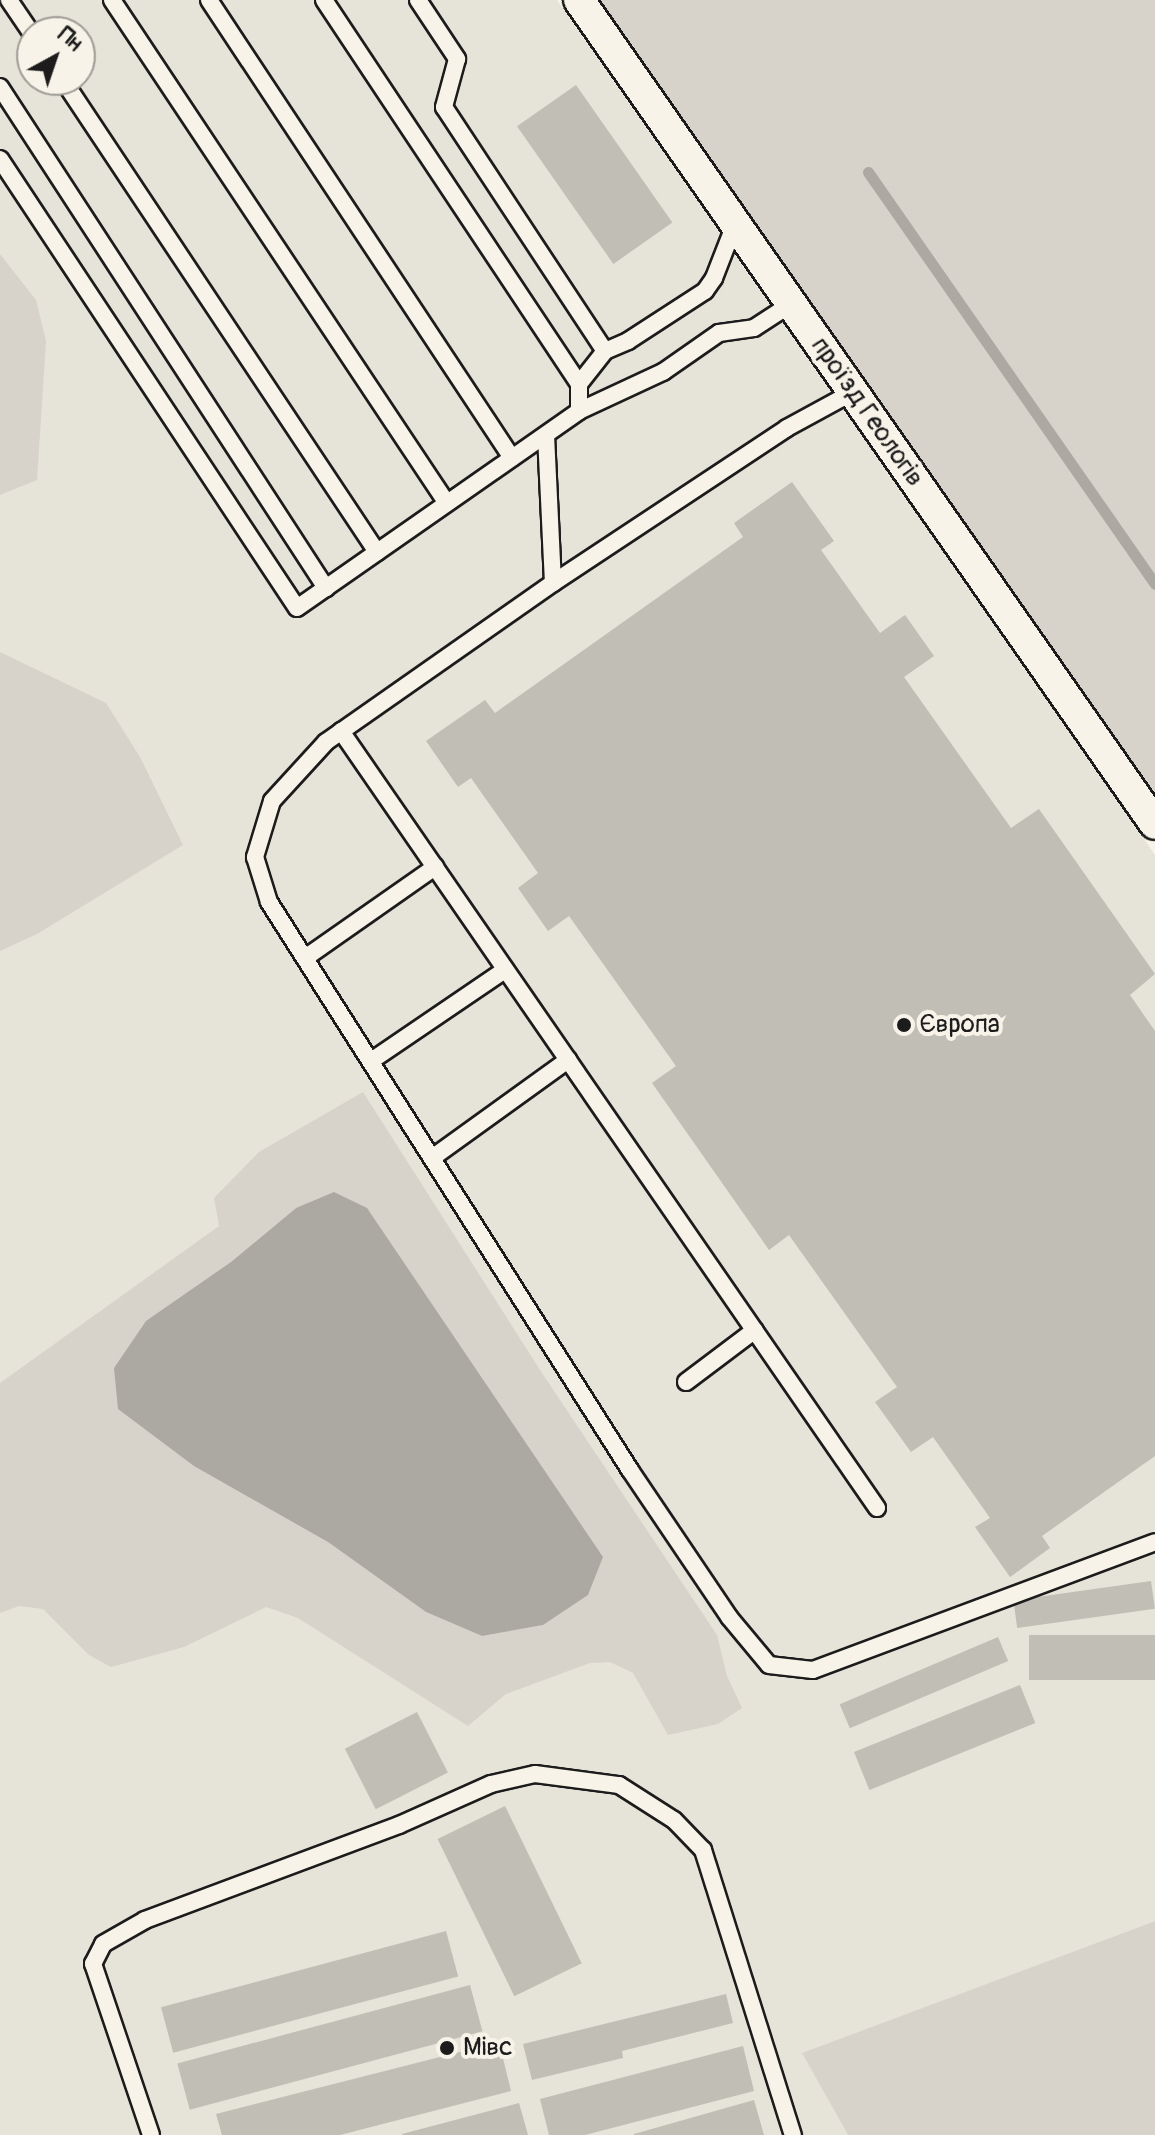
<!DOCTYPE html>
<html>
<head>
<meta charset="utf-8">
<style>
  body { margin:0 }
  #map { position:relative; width:1155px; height:2135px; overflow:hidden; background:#f7f3e8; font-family:Pangolin,sans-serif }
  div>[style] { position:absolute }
  .built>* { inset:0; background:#e6e3d9 }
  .green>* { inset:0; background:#d7d3cb }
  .water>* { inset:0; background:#aca9a2 }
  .stream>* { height:11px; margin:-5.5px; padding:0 5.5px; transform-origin:5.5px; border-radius:5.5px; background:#aca9a2 }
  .building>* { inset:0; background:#c0beb5; transform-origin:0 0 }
  .roads { filter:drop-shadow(2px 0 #1c1c1c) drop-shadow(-2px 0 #1c1c1c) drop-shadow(0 2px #1c1c1c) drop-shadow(0 -2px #1c1c1c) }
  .lane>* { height:16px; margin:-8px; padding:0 8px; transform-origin:8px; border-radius:8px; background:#f7f3e8 }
  .street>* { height:30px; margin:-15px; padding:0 15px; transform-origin:15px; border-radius:15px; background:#f7f3e8 }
  .dots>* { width:22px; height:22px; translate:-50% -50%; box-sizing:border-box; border:4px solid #f7f3e8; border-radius:50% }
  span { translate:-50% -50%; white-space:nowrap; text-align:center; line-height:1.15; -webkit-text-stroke:8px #f7f3e8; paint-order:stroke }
  .street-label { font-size:26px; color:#1c1c1c }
  .poi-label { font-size:26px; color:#1c1c1c }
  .left { translate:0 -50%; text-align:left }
  .north { position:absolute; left:16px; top:16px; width:80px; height:80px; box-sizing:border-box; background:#f7f3e8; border:2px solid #9f9d96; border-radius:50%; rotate:40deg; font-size:22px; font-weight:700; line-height:32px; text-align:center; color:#1c1c1c }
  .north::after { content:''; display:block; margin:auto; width:28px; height:36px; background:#1c1c1c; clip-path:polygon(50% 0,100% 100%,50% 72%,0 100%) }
</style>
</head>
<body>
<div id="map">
  <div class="built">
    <div style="clip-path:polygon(evenodd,0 0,557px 0,1155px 855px,1155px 1921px,803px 2053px,848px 2135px,0 2135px,0 0,32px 32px,80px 32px,80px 80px,32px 80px,32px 32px)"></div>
  </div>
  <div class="green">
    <div style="clip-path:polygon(593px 0,1155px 0,1155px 807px)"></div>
    <div style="clip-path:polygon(0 254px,36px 300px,46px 341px,37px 480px,0 495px)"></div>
    <div style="clip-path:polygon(0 652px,106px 703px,140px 757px,183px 845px,37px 934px,0 951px)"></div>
    <div style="clip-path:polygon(evenodd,363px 1092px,542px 1373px,717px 1635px,727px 1676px,742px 1708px,718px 1724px,668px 1735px,633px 1673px,610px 1662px,590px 1663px,506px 1694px,468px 1726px,298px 1618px,266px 1607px,184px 1647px,111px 1667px,89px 1655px,43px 1609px,19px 1606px,0 1613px,0 1383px,219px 1226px,214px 1198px,259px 1152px,363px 1092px,296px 1208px,543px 1625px,482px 1636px,426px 1612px,328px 1542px,231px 1262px,296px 1208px)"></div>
    <div style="clip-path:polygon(1155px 1921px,1155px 2135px,848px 2135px,802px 2053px)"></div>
  </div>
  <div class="water">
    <div style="clip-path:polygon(334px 1192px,367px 1208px,603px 1557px,588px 1595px,543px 1625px,482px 1636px,426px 1612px,328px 1542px,194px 1466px,118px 1409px,114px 1368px,146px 1321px,231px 1262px,296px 1208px)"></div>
  </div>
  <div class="stream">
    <div style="left:868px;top:172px;width:502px;rotate:55.14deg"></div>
  </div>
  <div class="building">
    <div style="left:576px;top:85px;width:168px;height:72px;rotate:55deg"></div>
    <div style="clip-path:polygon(792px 482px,834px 541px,821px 550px,880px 633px,905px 615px,934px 656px,904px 677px,1011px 828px,1039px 809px,1155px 974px,1130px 995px,1155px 1031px,1155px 1456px,1042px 1536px,1050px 1548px,1010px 1577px,975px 1527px,990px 1518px,933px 1437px,911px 1452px,875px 1402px,897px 1387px,789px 1235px,769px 1250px,652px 1083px,676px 1066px,569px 916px,548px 931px,518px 888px,538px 873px,471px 778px,458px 787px,426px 741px,485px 700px,495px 713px,743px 537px,734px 523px)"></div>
    <div style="left:1151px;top:1581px;width:28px;height:139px;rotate:82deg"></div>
    <div style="left:1155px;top:1635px;width:45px;height:126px;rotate:90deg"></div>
    <div style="left:998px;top:1637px;width:26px;height:172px;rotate:67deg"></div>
    <div style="left:1020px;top:1685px;width:41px;height:179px;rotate:68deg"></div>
    <div style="left:417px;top:1712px;width:68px;height:81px;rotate:63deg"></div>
    <div style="left:505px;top:1806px;width:175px;height:75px;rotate:64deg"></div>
    <div style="left:446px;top:1931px;width:47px;height:295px;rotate:75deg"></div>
    <div style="left:470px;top:1985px;width:48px;height:303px;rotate:75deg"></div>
    <div style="clip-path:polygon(726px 1994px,733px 2023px,622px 2051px,623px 2058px,532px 2080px,523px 2044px)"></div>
    <div style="clip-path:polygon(499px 2042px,511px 2091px,340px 2135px,222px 2135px,216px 2114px)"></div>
    <div style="clip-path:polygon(743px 2046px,754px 2091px,585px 2135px,549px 2135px,540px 2099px)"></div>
    <div style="clip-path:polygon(754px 2100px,764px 2135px,634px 2135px,634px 2134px)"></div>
    <div style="clip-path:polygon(519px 2103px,528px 2135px,402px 2135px,402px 2134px)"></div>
  </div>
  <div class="roads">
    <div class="lane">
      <div style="left:9px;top:0;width:41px;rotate:55.9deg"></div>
      <div style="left:112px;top:0;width:603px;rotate:56.36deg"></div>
      <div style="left:209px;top:0;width:549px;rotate:56.51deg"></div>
      <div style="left:324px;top:0;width:461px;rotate:56.4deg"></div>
      <div style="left:579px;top:384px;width:27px;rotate:90deg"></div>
      <div style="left:418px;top:0;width:71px;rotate:56.5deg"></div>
      <div style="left:457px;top:59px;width:50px;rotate:105.2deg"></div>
      <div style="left:444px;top:107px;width:292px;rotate:56.6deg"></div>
      <div style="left:605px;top:351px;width:25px;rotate:-23deg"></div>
      <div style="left:628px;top:341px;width:92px;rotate:-33deg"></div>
      <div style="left:705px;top:291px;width:16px;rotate:-55deg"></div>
      <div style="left:714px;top:278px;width:58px;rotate:-68.7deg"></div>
      <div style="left:63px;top:80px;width:567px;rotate:56.37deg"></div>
      <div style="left:0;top:87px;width:598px;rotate:56.95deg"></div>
      <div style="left:0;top:159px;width:538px;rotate:56.52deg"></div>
      <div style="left:297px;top:608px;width:344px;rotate:-34.9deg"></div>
      <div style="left:579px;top:411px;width:93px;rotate:-24.9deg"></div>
      <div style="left:663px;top:372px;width:68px;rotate:-34.9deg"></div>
      <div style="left:719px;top:333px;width:35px;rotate:-8deg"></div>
      <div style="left:754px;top:328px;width:44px;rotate:-33deg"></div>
      <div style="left:579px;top:384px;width:42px;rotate:-51.8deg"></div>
      <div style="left:546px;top:435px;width:148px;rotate:87.3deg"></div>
      <div style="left:553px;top:583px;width:281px;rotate:-33.5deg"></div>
      <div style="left:787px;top:428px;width:75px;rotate:-28.6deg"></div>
      <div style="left:553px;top:583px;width:277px;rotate:145deg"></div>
      <div style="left:326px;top:742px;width:80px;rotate:132.5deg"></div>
      <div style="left:272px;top:801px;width:59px;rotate:106.9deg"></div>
      <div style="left:255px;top:857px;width:47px;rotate:72.7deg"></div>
      <div style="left:269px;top:902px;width:673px;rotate:57.56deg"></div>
      <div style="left:630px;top:1470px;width:177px;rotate:56deg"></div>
      <div style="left:729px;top:1617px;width:62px;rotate:50.2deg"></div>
      <div style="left:769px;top:1665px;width:44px;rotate:6.5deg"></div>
      <div style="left:813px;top:1670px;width:365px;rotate:-20.5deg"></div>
      <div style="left:341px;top:731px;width:944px;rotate:55.4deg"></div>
      <div style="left:305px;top:958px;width:159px;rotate:-35deg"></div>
      <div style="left:371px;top:1061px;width:162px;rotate:-34.2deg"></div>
      <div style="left:432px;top:1158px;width:168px;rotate:-35.8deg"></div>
      <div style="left:686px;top:1382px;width:86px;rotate:-37deg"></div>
      <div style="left:151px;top:2135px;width:181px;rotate:-108.7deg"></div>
      <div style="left:93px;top:1964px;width:22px;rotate:-63deg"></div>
      <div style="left:103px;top:1944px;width:48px;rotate:-29.7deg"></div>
      <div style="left:145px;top:1920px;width:271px;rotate:-20.5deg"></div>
      <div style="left:399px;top:1825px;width:101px;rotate:-24deg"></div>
      <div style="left:491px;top:1784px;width:45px;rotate:-12.8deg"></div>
      <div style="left:535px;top:1774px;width:85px;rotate:7.5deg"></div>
      <div style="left:619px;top:1785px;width:65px;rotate:32.5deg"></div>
      <div style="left:674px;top:1820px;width:42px;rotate:46deg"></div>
      <div style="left:703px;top:1850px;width:299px;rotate:72.5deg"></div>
    </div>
    <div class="street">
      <div style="left:579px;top:0;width:1005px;rotate:55.05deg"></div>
    </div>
  </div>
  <div class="dots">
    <div style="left:904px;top:1025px;background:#1c1c1c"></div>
    <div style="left:447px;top:2048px;background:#1c1c1c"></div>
  </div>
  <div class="street-label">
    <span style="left:867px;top:412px;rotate:55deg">проїзд Геологів</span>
  </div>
  <div class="poi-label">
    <span class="left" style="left:920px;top:1025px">Європа</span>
    <span class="left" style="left:463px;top:2048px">Мівс</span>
  </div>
  <div class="north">Пн</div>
</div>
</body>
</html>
